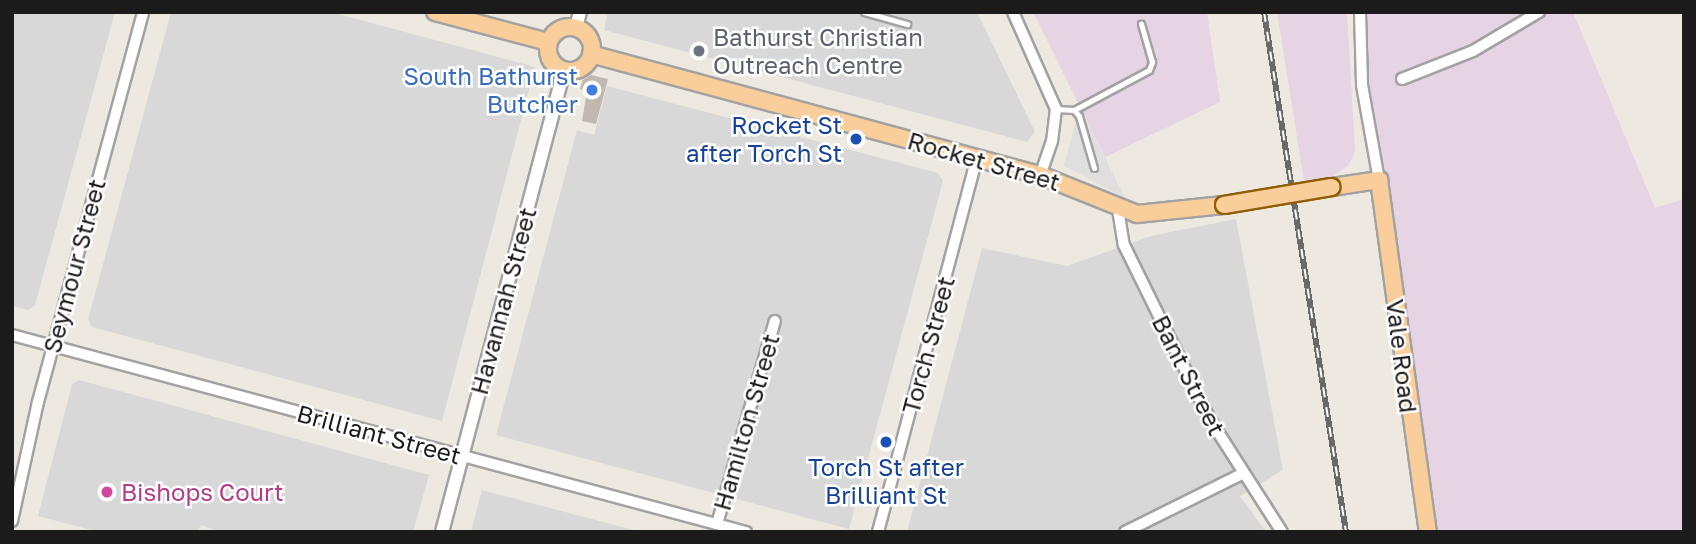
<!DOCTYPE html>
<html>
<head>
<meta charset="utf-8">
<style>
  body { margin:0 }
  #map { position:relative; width:1696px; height:544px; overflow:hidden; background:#ede9e1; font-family:"Golos Text",sans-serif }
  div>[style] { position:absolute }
  .residential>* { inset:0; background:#d9d8d8 }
  .industrial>* { inset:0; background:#e6d3e3 }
  .parking>* { inset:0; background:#dfdfdf }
  .building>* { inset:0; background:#c1b8b1 }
  .roads { filter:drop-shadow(2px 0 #a2a2a2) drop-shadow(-2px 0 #a2a2a2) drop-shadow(0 2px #a2a2a2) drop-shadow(0 -2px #a2a2a2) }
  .service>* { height:5px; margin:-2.5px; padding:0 2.5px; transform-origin:2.5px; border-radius:2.5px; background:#fff }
  .minor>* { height:10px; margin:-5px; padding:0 5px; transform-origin:5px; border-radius:5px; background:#fff }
  .tertiary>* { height:12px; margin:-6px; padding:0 6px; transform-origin:6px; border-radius:6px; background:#fff }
  .primary>* { height:16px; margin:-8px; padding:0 8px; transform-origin:8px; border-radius:8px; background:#f9ce9a }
  .primary>.ring { margin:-8px; padding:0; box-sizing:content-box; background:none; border:16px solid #f9ce9a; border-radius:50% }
  .rail>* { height:6px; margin-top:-3px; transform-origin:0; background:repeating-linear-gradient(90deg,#fff 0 10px,#696969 0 20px); box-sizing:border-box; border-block:2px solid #696969 }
  .bridges { filter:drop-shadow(2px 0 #8f5e04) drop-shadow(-2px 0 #8f5e04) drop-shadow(0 2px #8f5e04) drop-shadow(0 -2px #8f5e04) }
  .primary-bridge>* { height:16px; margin:-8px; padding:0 8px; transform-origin:8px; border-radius:8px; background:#f9ce9a }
  .dots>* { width:19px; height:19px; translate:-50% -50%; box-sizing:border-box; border:4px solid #fff; border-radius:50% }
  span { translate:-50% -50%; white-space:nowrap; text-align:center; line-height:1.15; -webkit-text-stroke:5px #fff; paint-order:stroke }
  .worship-label { font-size:24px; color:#5b616d }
  .left { translate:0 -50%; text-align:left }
  .shop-label { font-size:24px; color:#366cbe }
  .right { translate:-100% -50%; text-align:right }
  .transit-label { font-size:24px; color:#164399 }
  .street-label { font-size:24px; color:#1b1b1b }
  .hotel-label { font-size:24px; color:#b23c85 }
  .frame { position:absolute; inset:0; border:14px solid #1b1b1b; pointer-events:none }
</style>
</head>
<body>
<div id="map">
  <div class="residential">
    <div style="clip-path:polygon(12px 12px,115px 12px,35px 305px,28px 310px,12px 306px)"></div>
    <div style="clip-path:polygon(171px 12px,331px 12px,535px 67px,442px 421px,92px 327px,88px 320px)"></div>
    <div style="clip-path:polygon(608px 12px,977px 12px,1035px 132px,1027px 142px,604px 30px)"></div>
    <div style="clip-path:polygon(607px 86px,938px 173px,943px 181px,849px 529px,496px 435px,577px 130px,594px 135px)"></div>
    <div style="clip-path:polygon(1236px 219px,1283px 470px,1240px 496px,1266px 532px,907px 532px,982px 248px,1067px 266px,1151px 236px)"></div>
    <div style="clip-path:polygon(79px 380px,429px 475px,413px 532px,220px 532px,201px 525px,198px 532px,99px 532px,38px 516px,72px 384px)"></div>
    <div style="clip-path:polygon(482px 490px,641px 532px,471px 532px)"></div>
  </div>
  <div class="industrial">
    <div style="clip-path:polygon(1033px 12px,1207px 12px,1220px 102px,1105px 157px)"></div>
    <div style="clip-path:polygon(1277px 12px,1347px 12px,1355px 151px,1349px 165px,1330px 178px,1304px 181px)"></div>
    <div style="clip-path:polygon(1360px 12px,1573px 12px,1655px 208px,1684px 199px,1684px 532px,1428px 532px,1365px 108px)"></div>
  </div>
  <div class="parking">
    <div style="clip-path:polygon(1082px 112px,1125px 198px,1064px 166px,1076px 121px)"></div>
  </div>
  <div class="building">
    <div style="clip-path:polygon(591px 75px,608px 79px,596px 124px,582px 121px,587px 91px,580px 89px,583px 80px)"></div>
  </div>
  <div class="roads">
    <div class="service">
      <div style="left:864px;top:12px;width:45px;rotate:15.6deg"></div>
      <div style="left:1056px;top:109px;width:18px;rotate:3deg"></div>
      <div style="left:1074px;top:110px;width:8px;rotate:50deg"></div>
      <div style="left:1079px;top:116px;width:54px;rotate:73.9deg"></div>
      <div style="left:1074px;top:110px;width:85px;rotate:-28.1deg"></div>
      <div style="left:1149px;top:70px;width:9px;rotate:-69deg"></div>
      <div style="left:1152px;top:62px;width:40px;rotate:-106deg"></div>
    </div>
    <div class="minor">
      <div style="left:1013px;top:12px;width:106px;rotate:66.1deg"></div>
      <div style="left:1056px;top:109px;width:32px;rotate:97deg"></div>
      <div style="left:1052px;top:141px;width:36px;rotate:109deg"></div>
      <div style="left:1360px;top:12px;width:73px;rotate:88.4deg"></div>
      <div style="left:1362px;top:85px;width:97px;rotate:79.9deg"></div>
      <div style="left:1402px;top:79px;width:76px;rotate:-21.5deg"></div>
      <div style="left:1473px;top:51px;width:77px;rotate:-30.6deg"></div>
      <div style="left:1118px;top:209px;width:36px;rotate:81deg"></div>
      <div style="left:1124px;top:245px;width:193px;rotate:63.8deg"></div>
      <div style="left:1209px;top:418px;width:135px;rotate:57.4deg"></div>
      <div style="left:12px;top:335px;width:760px;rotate:15.02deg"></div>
      <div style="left:12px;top:521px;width:122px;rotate:-77.7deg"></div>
      <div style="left:38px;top:402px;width:404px;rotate:-74.9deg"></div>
      <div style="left:717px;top:524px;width:211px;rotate:-74.1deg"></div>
      <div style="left:878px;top:532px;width:388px;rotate:-75.2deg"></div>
      <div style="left:1125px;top:532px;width:131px;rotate:-26.4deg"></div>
    </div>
    <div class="tertiary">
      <div style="left:576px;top:27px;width:16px;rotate:-75deg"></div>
      <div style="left:442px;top:532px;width:478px;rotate:-75.2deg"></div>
    </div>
    <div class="primary">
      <div style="left:435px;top:12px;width:117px;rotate:14.9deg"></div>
      <div class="ring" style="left:548px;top:27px;width:28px;height:28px"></div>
      <div style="left:591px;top:54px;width:465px;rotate:15.1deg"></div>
      <div style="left:1040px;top:175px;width:105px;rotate:21.9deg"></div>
      <div style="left:1137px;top:214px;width:87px;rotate:-5.9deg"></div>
      <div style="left:1332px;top:187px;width:48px;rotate:-8.5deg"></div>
      <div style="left:1379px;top:180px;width:355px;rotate:82.1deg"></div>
    </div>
  </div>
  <div class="rail">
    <div style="left:1264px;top:12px;width:526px;rotate:81.04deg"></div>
  </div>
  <div class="bridges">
    <div class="primary-bridge">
      <div style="left:1224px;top:205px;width:109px;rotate:-9.5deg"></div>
    </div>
  </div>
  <div class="dots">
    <div style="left:699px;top:51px;background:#6b7280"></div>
    <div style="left:592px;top:90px;background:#3f7fe0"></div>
    <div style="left:856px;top:139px;background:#1a4fb4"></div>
    <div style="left:886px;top:442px;background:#1a4fb4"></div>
    <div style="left:107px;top:492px;background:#d1479c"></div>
  </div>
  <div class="worship-label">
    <span class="left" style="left:713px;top:51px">Bathurst Christian<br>Outreach Centre</span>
  </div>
  <div class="shop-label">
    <span class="right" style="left:578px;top:90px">South Bathurst<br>Butcher</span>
  </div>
  <div class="transit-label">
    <span class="right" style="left:842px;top:139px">Rocket St<br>after Torch St</span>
    <span style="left:886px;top:481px">Torch St after<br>Brilliant St</span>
  </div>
  <div class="street-label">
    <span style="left:984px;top:161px;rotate:16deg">Rocket Street</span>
    <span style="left:74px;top:266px;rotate:-75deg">Seymour Street</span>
    <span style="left:503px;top:301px;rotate:-75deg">Havannah Street</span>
    <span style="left:928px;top:345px;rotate:-75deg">Torch Street</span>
    <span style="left:1402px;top:356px;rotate:83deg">Vale Road</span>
    <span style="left:1189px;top:375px;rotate:63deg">Bant Street</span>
    <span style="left:746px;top:422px;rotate:-74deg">Hamilton Street</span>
    <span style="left:379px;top:434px;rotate:15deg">Brilliant Street</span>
  </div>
  <div class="hotel-label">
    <span class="left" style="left:121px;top:492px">Bishops Court</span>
  </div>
  <div class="frame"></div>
</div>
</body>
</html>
